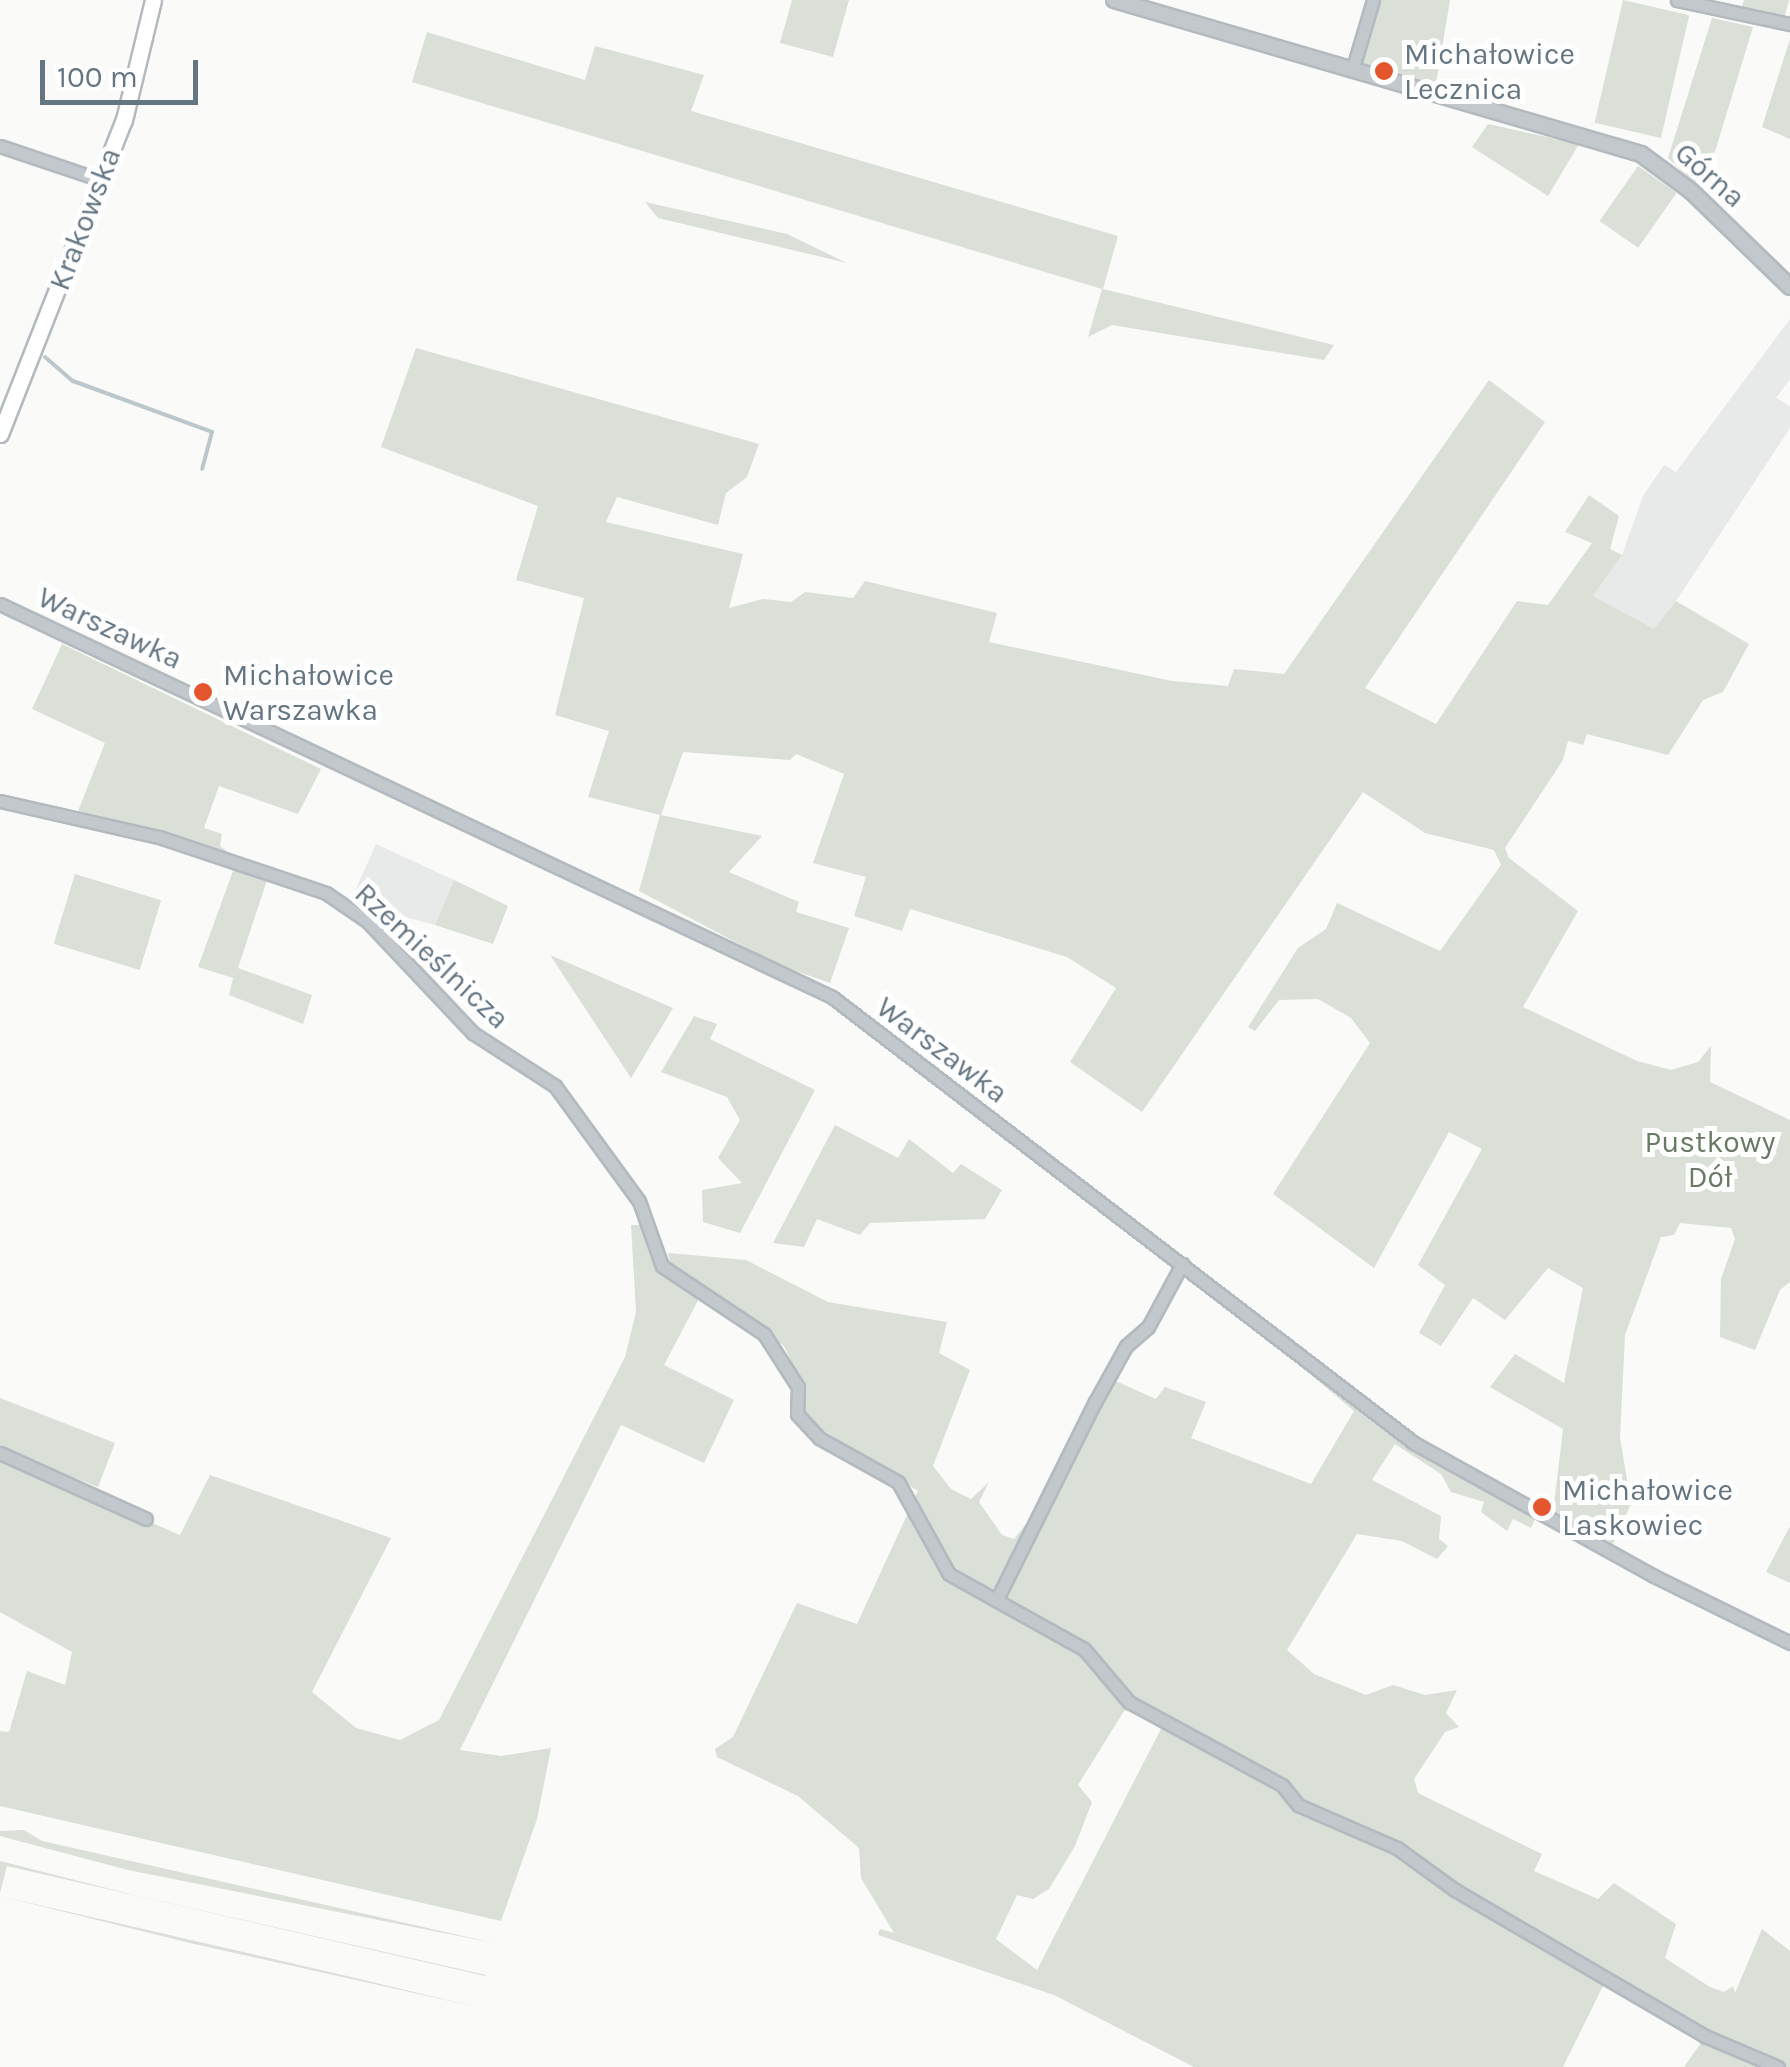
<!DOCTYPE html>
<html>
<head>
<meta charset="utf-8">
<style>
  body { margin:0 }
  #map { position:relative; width:1790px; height:2067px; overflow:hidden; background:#fafaf8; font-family:Karla,sans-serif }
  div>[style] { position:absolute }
  .built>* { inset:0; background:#e8e9e9 }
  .green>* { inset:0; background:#dadfd7; transform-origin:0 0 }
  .stream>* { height:4px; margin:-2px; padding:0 2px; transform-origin:2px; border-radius:2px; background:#bbc7cb }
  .roads { filter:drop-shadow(2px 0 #b3babf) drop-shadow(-2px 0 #b3babf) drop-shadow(0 2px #b3babf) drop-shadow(0 -2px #b3babf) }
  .minor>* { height:11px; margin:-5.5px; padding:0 5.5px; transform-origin:5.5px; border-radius:5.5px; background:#c3c8cc }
  .tertiary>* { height:14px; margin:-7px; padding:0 7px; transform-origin:7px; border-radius:7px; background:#c3c8cc }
  .secondary>* { height:15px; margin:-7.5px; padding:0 7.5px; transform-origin:7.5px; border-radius:7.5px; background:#fff }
  .dots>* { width:28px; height:28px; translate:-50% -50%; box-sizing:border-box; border:5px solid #fff; border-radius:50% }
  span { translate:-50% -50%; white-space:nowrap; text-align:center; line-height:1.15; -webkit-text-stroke:10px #fff; paint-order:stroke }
  .poi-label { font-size:30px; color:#657683 }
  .left { translate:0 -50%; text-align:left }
  .street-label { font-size:30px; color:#657683 }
  .park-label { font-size:30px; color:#687a64 }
  .scale { position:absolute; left:40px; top:60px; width:158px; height:45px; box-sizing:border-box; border:5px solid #657683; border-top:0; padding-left:12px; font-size:30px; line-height:35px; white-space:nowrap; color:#657683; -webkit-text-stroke:8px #fff; paint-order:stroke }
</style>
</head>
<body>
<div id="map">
  <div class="built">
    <div style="clip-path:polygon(1790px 319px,1790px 379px,1776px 398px,1790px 406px,1790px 428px,1676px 601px,1655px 630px,1593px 596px,1622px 555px,1643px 496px,1664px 465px,1676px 472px)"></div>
    <div style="clip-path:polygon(376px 844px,454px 880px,435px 925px,350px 902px)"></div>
  </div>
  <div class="green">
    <div style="clip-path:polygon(792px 0,849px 0,833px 57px,780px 43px)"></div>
    <div style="clip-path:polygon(1379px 0,1450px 0,1436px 84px,1359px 62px)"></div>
    <div style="left:1623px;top:0;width:68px;height:126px;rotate:13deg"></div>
    <div style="clip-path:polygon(1744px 0,1789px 0,1784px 18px,1742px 7px)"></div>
    <div style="clip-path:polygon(1712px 18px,1753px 27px,1703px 191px,1668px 158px)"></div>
    <div style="clip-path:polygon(427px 32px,585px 80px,595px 46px,704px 75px,691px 111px,1118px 236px,1103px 289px,1334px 345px,1324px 360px,1112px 325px,1088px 337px,1102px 289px,412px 82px)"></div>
    <div style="clip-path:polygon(1790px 39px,1790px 139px,1762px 127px)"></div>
    <div style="clip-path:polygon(1488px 124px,1579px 144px,1548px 196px,1472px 147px)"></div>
    <div style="left:1638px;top:166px;width:47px;height:67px;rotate:35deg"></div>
    <div style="clip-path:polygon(645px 202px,787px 234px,847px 263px,658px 218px)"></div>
    <div style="clip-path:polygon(416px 348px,759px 444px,747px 477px,726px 493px,718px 525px,617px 497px,606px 522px,743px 554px,729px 608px,763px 599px,791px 602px,805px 592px,853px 598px,865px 581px,997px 613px,989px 642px,1172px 681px,1228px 686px,1234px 669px,1284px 674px,1489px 380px,1545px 422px,1365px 688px,1436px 724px,1517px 601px,1548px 605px,1592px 543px,1565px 532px,1589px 495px,1619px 516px,1610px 549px,1622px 555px,1593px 596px,1654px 629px,1676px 601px,1749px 644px,1723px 692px,1703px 700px,1668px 755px,1587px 734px,1583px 745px,1568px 741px,1563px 760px,1505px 848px,1509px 858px,1578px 911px,1523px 1007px,1637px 1061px,1671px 1070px,1698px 1062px,1711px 1046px,1710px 1082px,1790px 1120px,1790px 1282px,1780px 1290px,1755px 1350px,1720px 1337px,1721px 1279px,1735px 1239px,1731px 1228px,1680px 1223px,1674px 1235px,1661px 1237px,1625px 1335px,1620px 1437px,1631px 1504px,1613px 1544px,1553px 1513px,1563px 1429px,1490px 1387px,1515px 1354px,1564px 1383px,1583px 1288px,1548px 1268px,1505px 1320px,1473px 1298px,1441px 1346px,1419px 1333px,1445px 1285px,1418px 1265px,1482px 1149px,1449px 1132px,1374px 1268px,1273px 1194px,1370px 1043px,1351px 1018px,1318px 999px,1279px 1000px,1255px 1031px,1248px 1027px,1298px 948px,1326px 929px,1337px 903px,1440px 951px,1501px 865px,1494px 850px,1425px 833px,1363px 792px,1142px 1112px,1070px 1062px,1116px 988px,1067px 957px,910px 909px,902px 931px,854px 916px,866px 877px,813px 863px,844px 774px,796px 754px,790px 760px,683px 752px,661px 815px,762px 836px,729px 872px,799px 902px,796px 912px,849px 928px,830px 983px,779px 965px,639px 891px,660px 815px,588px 797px,609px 731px,555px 715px,584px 598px,516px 580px,538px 506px,381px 447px)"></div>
    <div style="clip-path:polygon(62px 644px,321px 769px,298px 814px,219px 786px,204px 828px,222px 834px,220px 846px,237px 859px,78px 811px,105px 743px,32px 709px)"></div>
    <div style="clip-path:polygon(234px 868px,267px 880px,238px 968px,312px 995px,303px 1024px,229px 995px,233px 978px,198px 967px)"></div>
    <div style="left:75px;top:874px;width:90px;height:73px;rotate:17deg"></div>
    <div style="clip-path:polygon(454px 880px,508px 906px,493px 944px,435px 925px)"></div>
    <div style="clip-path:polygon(550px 955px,673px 1008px,631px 1078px)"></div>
    <div style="clip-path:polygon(694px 1016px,717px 1024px,710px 1039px,815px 1090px,740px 1233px,703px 1222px,702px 1190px,742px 1183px,718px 1158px,740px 1120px,727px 1097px,661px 1072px)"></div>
    <div style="clip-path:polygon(835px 1125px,898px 1158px,909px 1139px,953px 1173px,961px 1164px,1002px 1190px,985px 1219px,870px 1223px,860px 1235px,817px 1219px,804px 1247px,773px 1243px)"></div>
    <div style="clip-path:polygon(631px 1225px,643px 1225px,654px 1259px,702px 1293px,664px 1365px,734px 1400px,704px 1463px,621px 1425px,460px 1750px,501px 1756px,551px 1748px,537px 1819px,501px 1921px,0 1806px,0 1731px,9px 1732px,27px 1671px,65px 1685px,72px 1652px,0 1612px,0 1457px,180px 1535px,210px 1475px,391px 1538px,312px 1692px,356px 1728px,400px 1740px,439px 1720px,625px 1357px,636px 1312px)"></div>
    <div style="clip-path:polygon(evenodd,668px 1253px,746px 1260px,828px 1302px,947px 1322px,939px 1353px,970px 1370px,933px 1466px,951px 1489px,971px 1499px,989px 1482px,979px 1502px,1002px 1535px,1014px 1539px,1026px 1524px,1036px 1524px,1111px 1379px,1156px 1399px,1165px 1387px,1206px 1402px,1191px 1438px,1311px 1484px,1354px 1411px,1298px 1364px,1401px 1438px,1535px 1519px,1531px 1528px,1513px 1519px,1507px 1531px,1481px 1512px,1484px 1502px,1451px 1492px,1441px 1474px,1395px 1444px,1372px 1480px,1441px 1516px,1439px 1539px,1448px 1546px,1437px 1559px,1402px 1541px,1357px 1534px,1287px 1650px,1314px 1674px,1366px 1695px,1393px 1685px,1425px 1695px,1457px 1690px,1446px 1713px,1459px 1727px,1445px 1732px,1414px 1779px,1418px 1793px,1542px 1854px,1534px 1871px,1598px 1899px,1614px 1883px,1676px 1924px,1665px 1958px,1710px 1987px,1724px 1992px,1733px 1986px,1735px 1993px,1762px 1929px,1790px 1951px,1790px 2067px,1684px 2067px,1705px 2037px,1605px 1982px,1563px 2067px,1194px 2067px,1054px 1995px,878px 1935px,880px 1929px,894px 1933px,861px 1878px,859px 1848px,798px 1796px,717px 1757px,715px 1749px,733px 1737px,797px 1603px,857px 1624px,918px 1491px,802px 1417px,803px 1387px,784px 1346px,670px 1264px,668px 1253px,1129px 1703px,1164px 1723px,1037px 1970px,996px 1939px,1017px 1895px,1033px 1899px,1049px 1889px,1075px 1846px,1092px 1802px,1078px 1785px,1129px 1703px)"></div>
    <div style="clip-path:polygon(0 1398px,115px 1443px,98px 1487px,0 1449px)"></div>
    <div style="clip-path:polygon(1790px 1526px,1790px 1583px,1766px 1572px)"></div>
    <div style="clip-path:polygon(24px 1830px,42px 1841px,494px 1943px,128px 1870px,0 1836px,0 1831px)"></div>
    <div style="clip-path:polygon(0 1861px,138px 1896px,486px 1975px,485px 1976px,7px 1866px,0 1893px)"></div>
    <div style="clip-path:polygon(0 1896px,351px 1977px,477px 2007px,190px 1943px)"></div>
  </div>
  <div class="stream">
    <div style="left:45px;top:357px;width:37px;rotate:41deg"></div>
    <div style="left:73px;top:381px;width:148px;rotate:20.1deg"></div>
    <div style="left:212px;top:432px;width:38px;rotate:105deg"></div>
  </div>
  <div class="roads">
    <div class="minor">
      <div style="left:1677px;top:0;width:116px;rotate:12deg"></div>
      <div style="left:1352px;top:71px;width:74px;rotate:-73.5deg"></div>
      <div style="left:0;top:146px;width:107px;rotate:18.6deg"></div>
      <div style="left:0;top:604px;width:920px;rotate:25.28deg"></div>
      <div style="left:832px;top:997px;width:733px;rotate:37.46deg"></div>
      <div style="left:1414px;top:1443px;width:274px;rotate:29deg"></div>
      <div style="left:1654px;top:1576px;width:152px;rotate:26.2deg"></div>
      <div style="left:0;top:801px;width:163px;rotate:12.8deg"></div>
      <div style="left:159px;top:837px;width:176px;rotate:18.5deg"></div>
      <div style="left:326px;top:893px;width:50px;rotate:34.3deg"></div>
      <div style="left:367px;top:921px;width:154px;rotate:46.6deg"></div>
      <div style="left:473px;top:1033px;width:98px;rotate:32.9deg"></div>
      <div style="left:555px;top:1086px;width:142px;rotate:53.9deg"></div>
      <div style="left:639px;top:1201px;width:69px;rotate:70.5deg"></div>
      <div style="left:662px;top:1266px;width:123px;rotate:33.7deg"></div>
      <div style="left:764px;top:1334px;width:63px;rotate:57.3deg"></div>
      <div style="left:798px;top:1387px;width:27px;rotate:92deg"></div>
      <div style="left:797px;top:1414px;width:33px;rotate:47deg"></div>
      <div style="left:819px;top:1438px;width:90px;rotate:29.1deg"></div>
      <div style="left:898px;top:1482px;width:105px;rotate:61deg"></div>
      <div style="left:949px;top:1574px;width:154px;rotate:29.1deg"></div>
      <div style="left:1084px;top:1649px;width:70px;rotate:49.7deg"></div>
      <div style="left:1129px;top:1702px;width:174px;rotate:28.5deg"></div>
      <div style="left:1282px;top:1785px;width:26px;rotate:51deg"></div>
      <div style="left:1298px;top:1805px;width:108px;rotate:23.5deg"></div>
      <div style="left:1397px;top:1848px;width:72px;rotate:35.9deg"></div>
      <div style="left:1455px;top:1890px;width:290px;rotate:30.3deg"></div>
      <div style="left:1705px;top:2036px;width:79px;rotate:23deg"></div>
      <div style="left:0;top:1453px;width:160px;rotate:24.3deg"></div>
      <div style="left:998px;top:1597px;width:218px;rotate:-63.6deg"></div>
      <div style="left:1095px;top:1402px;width:64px;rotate:-61deg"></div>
      <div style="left:1126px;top:1346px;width:29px;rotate:-41deg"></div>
      <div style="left:1148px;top:1327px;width:72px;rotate:-61.6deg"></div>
    </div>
    <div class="tertiary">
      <div style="left:1114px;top:0;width:549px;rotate:16.29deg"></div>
      <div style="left:1641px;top:154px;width:62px;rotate:36.5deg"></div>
      <div style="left:1691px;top:191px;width:138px;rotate:44.1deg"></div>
    </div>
    <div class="secondary">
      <div style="left:0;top:434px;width:338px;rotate:-68.5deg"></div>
      <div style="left:124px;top:120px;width:123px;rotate:-76.4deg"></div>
    </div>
  </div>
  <div class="dots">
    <div style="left:1384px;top:71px;background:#e4572e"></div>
    <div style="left:203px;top:692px;background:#e4572e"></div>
    <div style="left:1542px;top:1507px;background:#e4572e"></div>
  </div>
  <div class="poi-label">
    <span class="left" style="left:1404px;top:71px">Michałowice<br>Lecznica</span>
    <span class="left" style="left:223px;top:692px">Michałowice<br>Warszawka</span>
    <span class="left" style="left:1562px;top:1507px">Michałowice<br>Laskowiec</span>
  </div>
  <div class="street-label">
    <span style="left:1710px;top:175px;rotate:41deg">Górna</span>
    <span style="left:85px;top:219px;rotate:-69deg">Krakowska</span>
    <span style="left:110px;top:628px;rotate:25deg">Warszawka</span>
    <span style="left:432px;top:956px;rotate:43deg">Rzemieślnicza</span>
    <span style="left:942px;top:1050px;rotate:37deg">Warszawka</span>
  </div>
  <div class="park-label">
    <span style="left:1710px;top:1159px">Pustkowy<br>Dół</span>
  </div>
  <div class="scale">100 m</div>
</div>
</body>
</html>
